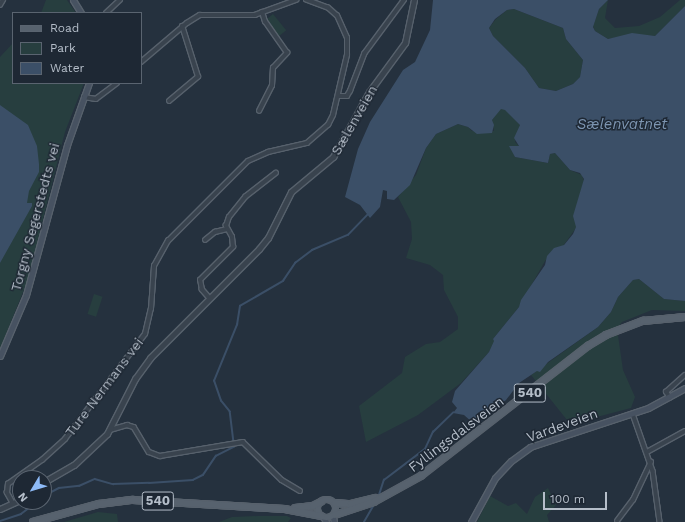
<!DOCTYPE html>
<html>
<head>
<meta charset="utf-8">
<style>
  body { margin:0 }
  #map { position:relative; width:685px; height:522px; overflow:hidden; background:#25313e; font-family:"Work Sans",sans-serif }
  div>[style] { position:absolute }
  .green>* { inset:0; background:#273e3f; transform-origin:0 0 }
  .water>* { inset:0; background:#3b4f67 }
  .stream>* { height:1.5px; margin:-0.75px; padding:0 0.75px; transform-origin:0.75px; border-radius:0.75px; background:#3b4f67 }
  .roads { filter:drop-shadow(1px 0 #57616c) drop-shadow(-1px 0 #57616c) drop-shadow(0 1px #57616c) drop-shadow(0 -1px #57616c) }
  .minor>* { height:3.5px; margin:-1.75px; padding:0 1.75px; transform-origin:1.75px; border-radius:1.75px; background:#39434e }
  .tertiary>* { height:4.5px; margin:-2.25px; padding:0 2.25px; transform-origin:2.25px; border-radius:2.25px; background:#39434e }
  .secondary>* { height:5px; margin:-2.5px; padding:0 2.5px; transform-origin:2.5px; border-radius:2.5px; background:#475261 }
  .primary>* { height:5.5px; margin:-2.75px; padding:0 2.75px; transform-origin:2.75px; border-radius:2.75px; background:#57626e }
  .primary>.ring { margin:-2.75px; padding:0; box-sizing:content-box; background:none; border:5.5px solid #57626e; border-radius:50% }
  span { translate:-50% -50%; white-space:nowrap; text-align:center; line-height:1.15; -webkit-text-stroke:3px #1e2834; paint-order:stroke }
  .shield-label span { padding:1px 3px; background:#1e2834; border:1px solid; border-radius:3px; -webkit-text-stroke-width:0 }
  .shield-label { font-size:13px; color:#b5bec9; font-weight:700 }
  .street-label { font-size:14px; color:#b5bec9 }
  .water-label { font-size:15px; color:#7d95b1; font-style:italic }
  .legend { position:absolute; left:12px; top:12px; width:130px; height:72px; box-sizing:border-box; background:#1e2834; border:1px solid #5a6470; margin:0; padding:5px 7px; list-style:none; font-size:12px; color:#b5bec9 }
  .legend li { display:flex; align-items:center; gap:8px; height:20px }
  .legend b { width:20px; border:1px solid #5a6470 }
  .north { position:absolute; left:12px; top:470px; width:40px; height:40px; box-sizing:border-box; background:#1e2834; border:1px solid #5a6470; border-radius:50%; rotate:232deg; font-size:11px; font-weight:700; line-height:16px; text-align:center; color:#b5bec9 }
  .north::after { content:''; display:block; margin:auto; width:14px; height:18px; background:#8dbaf7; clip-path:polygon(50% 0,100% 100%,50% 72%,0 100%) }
  .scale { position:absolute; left:543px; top:492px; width:64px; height:18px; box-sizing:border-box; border:2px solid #b5bec9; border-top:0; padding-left:5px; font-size:12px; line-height:14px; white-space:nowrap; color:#b5bec9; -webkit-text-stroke:3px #1e2834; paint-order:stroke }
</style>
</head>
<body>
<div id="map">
  <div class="green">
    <div style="clip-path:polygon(46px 0,67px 0,76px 13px,41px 13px)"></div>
    <div style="clip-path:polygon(608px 0,605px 18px,615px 28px,639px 26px,660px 17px,680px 0,685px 0,685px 6px,655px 36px,630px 35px,608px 39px,595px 31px,593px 26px,599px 9px)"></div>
    <div style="clip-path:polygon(514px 9px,563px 28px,566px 39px,583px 60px,580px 77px,573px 84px,556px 91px,539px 88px,525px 68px,493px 36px,489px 28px,496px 19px,507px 10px)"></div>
    <div style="left:273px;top:14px;width:21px;height:9px;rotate:51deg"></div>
    <div style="clip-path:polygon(13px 43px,13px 83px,84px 83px,65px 132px,27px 282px,0 349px,0 57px)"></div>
    <div style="clip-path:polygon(500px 109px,505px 109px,520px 125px,515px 142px,519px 146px,513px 146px,512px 150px,515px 157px,548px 163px,550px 154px,555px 153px,570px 170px,582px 175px,584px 181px,576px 208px,576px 228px,563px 246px,545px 261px,519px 307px,493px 339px,495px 341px,489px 352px,461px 383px,418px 415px,366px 442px,359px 406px,402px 373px,405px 357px,426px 344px,440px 342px,458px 329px,458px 317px,444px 290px,443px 275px,430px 265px,406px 258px,412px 239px,411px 222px,398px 197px,416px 175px,426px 148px,436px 134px,458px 124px,468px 127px,472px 131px,494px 131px,492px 120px)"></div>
    <div style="clip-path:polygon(639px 279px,664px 299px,685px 301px,685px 311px,652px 310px,622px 322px,617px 328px,623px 370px,635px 397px,631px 408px,574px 423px,567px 420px,531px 375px,598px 327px,611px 312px,618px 297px,633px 280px)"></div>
    <div style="left:94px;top:294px;width:9px;height:21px;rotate:18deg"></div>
    <div style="clip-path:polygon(548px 488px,556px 505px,547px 515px,549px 522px,477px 522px,490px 496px,508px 506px,516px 503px,527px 514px,535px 497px)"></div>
    <div style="clip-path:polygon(98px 512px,117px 514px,118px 522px,64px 522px)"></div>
    <div style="clip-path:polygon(258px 516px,287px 516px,291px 518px,288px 522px,219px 522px,232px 517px)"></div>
  </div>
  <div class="water">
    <div style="clip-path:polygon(evenodd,433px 0,608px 0,599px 9px,593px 27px,595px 31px,608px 39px,632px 33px,655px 36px,685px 6px,685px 301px,664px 299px,639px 279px,633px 280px,618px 297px,611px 312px,598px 327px,548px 362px,540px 372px,537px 371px,519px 383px,506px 400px,473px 423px,464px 415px,453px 413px,457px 408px,452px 402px,455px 391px,489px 352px,494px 341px,493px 339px,519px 307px,521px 300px,545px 265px,547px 256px,554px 248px,564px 245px,573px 234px,576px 227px,573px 216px,584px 179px,580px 173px,570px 170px,555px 153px,550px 154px,548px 163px,515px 157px,509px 146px,519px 146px,514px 138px,520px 125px,505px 110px,501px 109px,492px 120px,494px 125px,492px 133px,477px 134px,468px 127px,458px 124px,436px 134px,426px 148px,410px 185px,394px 200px,387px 199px,387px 191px,383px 190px,380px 207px,370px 218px,360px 205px,345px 197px,358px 149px,370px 122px,403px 70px,415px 62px,430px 30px,433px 0,514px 9px,563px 28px,566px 39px,583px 60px,580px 77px,573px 84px,556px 91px,539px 88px,525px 68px,493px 36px,489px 28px,495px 19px,507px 10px,514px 9px)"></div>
    <div style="clip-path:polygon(0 105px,28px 125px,37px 146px,39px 164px,39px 172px,29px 191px,27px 203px,32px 203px,32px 206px,0 263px)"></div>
  </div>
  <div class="stream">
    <div style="left:44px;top:496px;width:17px;rotate:-28deg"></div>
    <div style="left:59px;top:488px;width:20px;rotate:-6deg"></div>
    <div style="left:79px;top:486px;width:17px;rotate:-24deg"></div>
    <div style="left:95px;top:479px;width:19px;rotate:16deg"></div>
    <div style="left:113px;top:484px;width:36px;rotate:-2deg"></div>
    <div style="left:149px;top:483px;width:44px;rotate:-3.9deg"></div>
    <div style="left:193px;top:480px;width:11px;rotate:-27deg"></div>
    <div style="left:203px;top:475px;width:23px;rotate:-56deg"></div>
    <div style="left:216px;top:456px;width:20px;rotate:-27deg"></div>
    <div style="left:234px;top:447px;width:35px;rotate:-97deg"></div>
    <div style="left:230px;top:412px;width:14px;rotate:-129deg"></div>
    <div style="left:221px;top:401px;width:21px;rotate:-109deg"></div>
    <div style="left:214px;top:381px;width:61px;rotate:-67.7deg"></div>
    <div style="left:237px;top:325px;width:19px;rotate:-81deg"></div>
    <div style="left:240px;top:306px;width:50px;rotate:-30.2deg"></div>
    <div style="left:283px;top:281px;width:22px;rotate:-56deg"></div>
    <div style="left:295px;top:263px;width:21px;rotate:-37deg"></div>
    <div style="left:312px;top:250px;width:39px;rotate:-23deg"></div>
    <div style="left:348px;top:235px;width:28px;rotate:-46deg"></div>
    <div style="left:378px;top:498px;width:19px;rotate:-72deg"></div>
    <div style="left:384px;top:480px;width:51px;rotate:-37.1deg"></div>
    <div style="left:425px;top:449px;width:19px;rotate:-65deg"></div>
    <div style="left:433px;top:432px;width:28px;rotate:-44deg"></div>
    <div style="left:0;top:521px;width:22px;rotate:-18deg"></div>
    <div style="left:21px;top:514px;width:20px;rotate:-37deg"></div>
    <div style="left:364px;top:522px;width:22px;rotate:-60deg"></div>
  </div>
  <div class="roads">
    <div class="minor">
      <div style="left:0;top:5px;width:6px;rotate:-59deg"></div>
      <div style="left:106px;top:13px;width:19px;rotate:-43deg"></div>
      <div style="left:141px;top:62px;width:60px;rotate:-40.3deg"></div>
      <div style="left:187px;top:23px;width:15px;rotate:-32deg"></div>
      <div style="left:200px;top:15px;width:55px"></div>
      <div style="left:255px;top:15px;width:44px;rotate:-20.1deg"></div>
      <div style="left:338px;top:96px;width:9px"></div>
      <div style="left:347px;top:96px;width:6px;rotate:-59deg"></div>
      <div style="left:350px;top:91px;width:40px;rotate:-69deg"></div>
      <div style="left:364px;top:54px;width:67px;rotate:-53.5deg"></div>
      <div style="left:84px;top:97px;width:12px;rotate:9deg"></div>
      <div style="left:96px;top:99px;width:26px;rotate:-37deg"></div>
      <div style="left:169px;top:101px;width:38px;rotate:-40deg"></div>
      <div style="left:198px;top:77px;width:53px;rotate:-107.4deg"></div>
      <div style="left:259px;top:111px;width:28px;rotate:-63deg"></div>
      <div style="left:272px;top:86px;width:18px;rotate:-87deg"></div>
      <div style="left:273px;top:68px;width:21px;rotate:-47deg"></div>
      <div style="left:287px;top:53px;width:38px;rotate:-125deg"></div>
      <div style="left:265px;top:22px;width:10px;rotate:-107deg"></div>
      <div style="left:205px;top:240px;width:13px;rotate:-39deg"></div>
      <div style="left:215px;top:232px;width:12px;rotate:-14deg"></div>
      <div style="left:209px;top:298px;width:11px;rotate:-131deg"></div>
      <div style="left:202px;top:290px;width:10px;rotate:-101deg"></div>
      <div style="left:200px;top:280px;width:47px;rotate:-45deg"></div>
      <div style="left:233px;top:247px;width:10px;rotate:-96deg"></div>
      <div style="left:232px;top:237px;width:13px;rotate:-119deg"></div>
      <div style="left:226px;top:226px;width:9px;rotate:-72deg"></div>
      <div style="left:229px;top:217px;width:26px;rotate:-51deg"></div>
      <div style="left:245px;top:197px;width:39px;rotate:-38deg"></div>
      <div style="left:670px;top:398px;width:7px;rotate:-124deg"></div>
      <div style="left:666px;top:392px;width:25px;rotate:-42deg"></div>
      <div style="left:633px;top:414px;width:60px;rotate:70.7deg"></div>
      <div style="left:653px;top:471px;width:51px;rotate:82.2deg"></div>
      <div style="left:110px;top:430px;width:18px;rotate:-16deg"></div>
      <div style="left:127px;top:425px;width:7px;rotate:16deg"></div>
      <div style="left:134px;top:427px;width:29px;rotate:59deg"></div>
      <div style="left:149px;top:452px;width:12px;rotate:20deg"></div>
      <div style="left:160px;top:456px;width:84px;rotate:-9.6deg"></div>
      <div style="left:243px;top:442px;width:54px;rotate:44.3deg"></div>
      <div style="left:282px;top:480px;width:21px;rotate:31deg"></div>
      <div style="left:647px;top:452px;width:43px;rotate:-28.9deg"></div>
      <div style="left:13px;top:504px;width:13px;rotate:-119deg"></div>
      <div style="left:7px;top:493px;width:9px;rotate:-84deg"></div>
      <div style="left:8px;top:484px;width:42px;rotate:-35.2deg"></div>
      <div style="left:42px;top:460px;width:31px;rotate:-42deg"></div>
      <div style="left:65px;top:439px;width:132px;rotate:-52.7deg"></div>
      <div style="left:145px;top:334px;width:26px;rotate:-77deg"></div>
      <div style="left:151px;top:309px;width:43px;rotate:-86deg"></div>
      <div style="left:154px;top:266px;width:29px;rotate:-61deg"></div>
      <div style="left:168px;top:241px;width:113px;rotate:-45deg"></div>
      <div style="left:248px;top:161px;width:22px;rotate:-24deg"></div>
      <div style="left:268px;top:152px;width:40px;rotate:-13deg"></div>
      <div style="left:307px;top:143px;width:28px;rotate:-41deg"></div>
      <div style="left:328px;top:125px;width:11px;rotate:-63deg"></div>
      <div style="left:333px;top:115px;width:62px;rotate:-76.9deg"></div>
      <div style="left:347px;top:55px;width:17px;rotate:-90deg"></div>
      <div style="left:347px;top:38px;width:24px;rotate:-114deg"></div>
      <div style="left:337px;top:16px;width:12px;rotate:-138deg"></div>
      <div style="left:328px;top:8px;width:23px;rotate:-160deg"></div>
      <div style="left:617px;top:521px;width:26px;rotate:-53deg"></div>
      <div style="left:633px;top:500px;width:42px;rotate:-64.7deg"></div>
    </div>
    <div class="tertiary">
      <div style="left:44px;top:482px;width:34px;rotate:-30deg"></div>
      <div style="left:74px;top:465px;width:45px;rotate:-43.2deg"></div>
      <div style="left:107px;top:434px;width:62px;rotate:-63deg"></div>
      <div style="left:135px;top:379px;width:26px;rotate:-54deg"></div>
      <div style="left:150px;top:358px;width:154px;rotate:-45deg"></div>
      <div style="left:259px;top:249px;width:14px;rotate:-51deg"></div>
      <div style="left:268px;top:238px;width:51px;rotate:-63.4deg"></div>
      <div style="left:291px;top:192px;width:55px;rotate:-39.8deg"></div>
      <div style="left:333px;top:157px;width:74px;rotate:-61deg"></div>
      <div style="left:369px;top:92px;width:61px;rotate:-53.7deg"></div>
      <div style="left:405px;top:43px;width:44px;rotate:-78.2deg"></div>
      <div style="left:0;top:509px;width:22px;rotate:-24deg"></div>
    </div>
    <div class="secondary">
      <div style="left:73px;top:0;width:15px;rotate:58deg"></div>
      <div style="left:0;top:356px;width:66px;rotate:-66.9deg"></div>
      <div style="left:26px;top:295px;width:156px;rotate:-74.7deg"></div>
      <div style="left:67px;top:145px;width:66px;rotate:-70.5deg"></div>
      <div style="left:333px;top:517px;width:5px;rotate:79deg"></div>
      <div style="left:324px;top:518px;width:4px;rotate:63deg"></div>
      <div style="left:471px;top:522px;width:50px;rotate:-61.4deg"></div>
      <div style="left:495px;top:478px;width:23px;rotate:-47deg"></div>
      <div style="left:511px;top:461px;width:24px;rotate:-36deg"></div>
      <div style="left:530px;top:447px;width:124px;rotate:-18.3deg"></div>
      <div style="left:648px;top:408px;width:42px;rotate:-28.4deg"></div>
    </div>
    <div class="primary">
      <div class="ring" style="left:318px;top:500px;width:12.5px;height:12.5px"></div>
      <div style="left:335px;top:503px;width:16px;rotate:4deg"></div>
      <div style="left:351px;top:504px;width:25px;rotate:-14deg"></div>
      <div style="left:295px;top:508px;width:18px;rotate:-6deg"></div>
      <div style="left:313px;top:506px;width:9px;rotate:-27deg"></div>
      <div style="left:335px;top:515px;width:41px;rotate:-18.4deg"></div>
      <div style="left:374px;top:502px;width:54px;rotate:-29deg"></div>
      <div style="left:421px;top:476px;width:212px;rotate:-37.9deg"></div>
      <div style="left:588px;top:346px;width:21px;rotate:-31deg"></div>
      <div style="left:606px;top:335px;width:40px;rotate:-21deg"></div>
      <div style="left:643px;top:321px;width:42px;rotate:-5.4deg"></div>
      <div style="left:33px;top:522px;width:68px;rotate:-15.3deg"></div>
      <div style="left:99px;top:504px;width:34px;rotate:-7deg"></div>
      <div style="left:133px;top:500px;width:152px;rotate:3.4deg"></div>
      <div style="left:285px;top:509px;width:37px;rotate:11deg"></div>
    </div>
  </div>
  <div class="shield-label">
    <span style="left:530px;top:393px">540</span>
    <span style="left:158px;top:501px">540</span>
  </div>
  <div class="street-label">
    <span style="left:354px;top:120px;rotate:-60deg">Sælenveien</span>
    <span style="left:35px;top:217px;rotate:-75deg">Torgny Segerstedts vei</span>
    <span style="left:104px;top:387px;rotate:-53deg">Ture Nermans vei</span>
    <span style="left:562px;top:425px;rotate:-20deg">Vardeveien</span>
    <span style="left:456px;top:434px;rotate:-37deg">Fyllingsdalsveien</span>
  </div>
  <div class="water-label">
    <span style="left:622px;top:125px">Sælenvatnet</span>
  </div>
  <ul class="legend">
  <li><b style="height:5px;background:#57626e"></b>Road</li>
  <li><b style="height:11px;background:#273e3f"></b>Park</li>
  <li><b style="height:11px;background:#3b4f67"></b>Water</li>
  </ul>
  <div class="north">N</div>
  <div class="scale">100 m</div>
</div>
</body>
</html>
